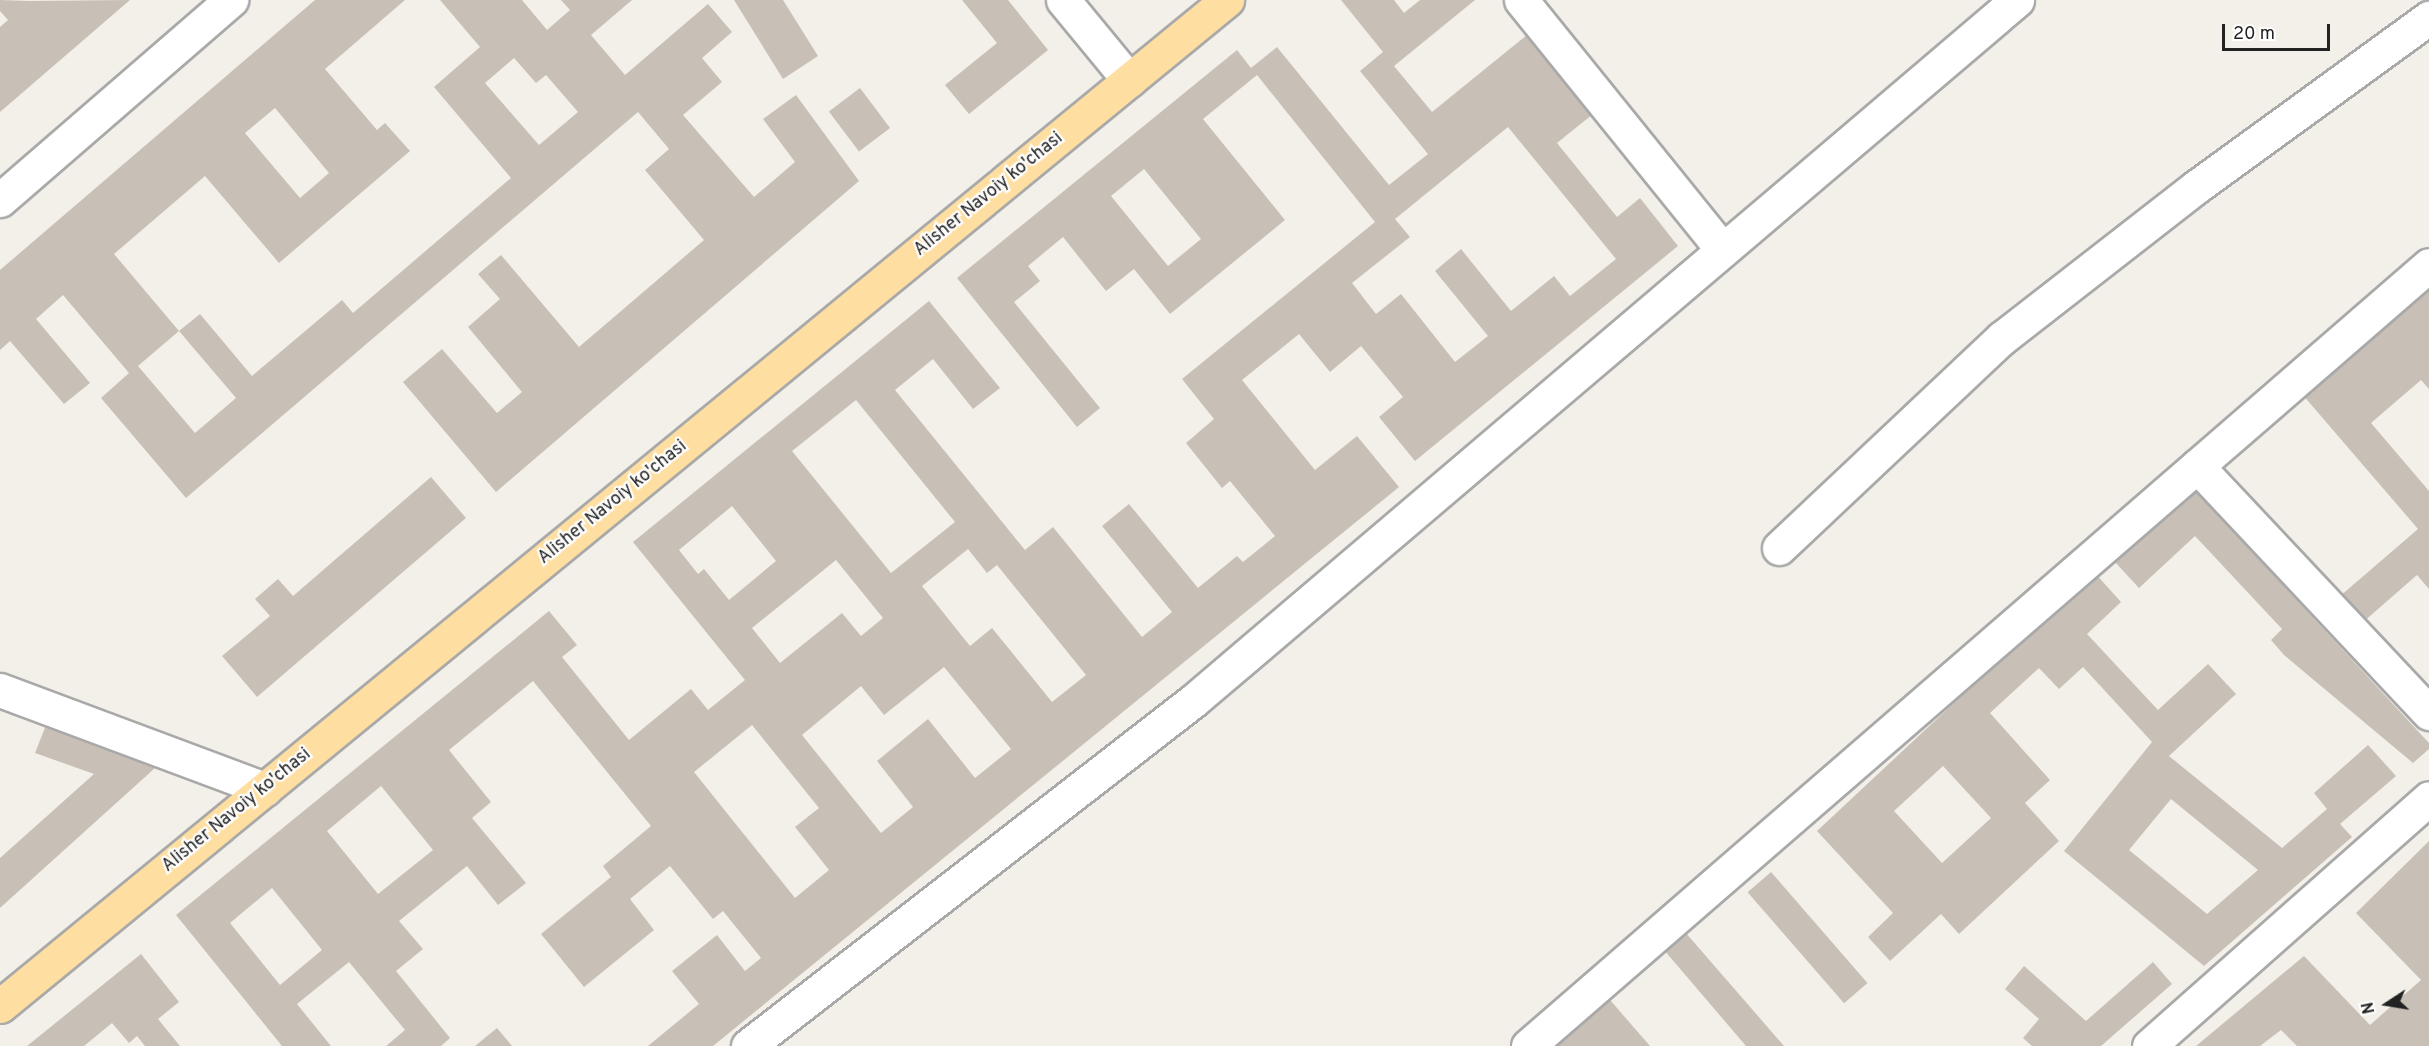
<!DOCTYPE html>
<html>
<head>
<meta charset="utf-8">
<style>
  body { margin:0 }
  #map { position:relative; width:2429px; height:1046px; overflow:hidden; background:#f2f0e9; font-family:Overpass,sans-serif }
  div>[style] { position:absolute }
  .building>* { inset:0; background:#c8c0b7; transform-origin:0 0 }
  .roads { filter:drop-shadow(2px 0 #a9a9a9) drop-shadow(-2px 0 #a9a9a9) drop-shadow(0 2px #a9a9a9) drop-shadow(0 -2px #a9a9a9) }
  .minor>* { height:33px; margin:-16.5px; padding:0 16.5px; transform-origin:16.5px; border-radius:16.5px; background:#fff }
  .major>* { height:33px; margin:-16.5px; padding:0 16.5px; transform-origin:16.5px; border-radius:16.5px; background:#ffdea1 }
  span { translate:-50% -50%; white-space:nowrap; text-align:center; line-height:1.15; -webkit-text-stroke:4.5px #fff; paint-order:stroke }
  .street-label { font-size:18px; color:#222 }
  .north { position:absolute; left:2357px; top:974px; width:60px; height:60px; -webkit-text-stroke:4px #fff; paint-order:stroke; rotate:258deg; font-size:16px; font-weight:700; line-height:24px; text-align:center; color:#222 }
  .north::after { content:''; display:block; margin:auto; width:21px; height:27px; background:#222; clip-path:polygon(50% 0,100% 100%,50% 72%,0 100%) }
  .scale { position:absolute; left:2222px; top:24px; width:108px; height:27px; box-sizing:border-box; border:3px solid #222; border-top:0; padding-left:8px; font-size:18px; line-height:21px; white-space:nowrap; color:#222; -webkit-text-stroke:4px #fff; paint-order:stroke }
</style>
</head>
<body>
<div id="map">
  <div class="building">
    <div style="clip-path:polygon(0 0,29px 1px,130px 0,0 112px,0 27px,8px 20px,0 11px)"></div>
    <div style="clip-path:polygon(evenodd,315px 0,405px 0,325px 69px,377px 130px,385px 123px,410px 151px,279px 263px,205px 176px,114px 254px,179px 331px,200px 314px,252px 376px,342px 300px,353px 313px,511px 178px,434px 87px,480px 47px,440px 0,522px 0,547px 30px,570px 10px,561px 0,632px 0,591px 35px,625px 75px,708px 4px,732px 32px,702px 58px,722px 82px,683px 115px,754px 197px,795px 162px,763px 119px,796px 95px,859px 181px,496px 492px,403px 382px,442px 349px,497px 413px,522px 392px,468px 327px,500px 299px,478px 274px,501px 255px,579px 347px,704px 240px,645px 170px,669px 149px,638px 112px,186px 498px,101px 398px,129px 373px,63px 295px,36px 319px,90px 383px,64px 404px,10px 341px,0 350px,0 270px,315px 0,514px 58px,536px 83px,546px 75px,578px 112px,539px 145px,485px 83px,514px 58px,315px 0,275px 108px,329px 173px,300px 198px,245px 133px,275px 108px,315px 0,179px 331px,236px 398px,195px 433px,138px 366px,179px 331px)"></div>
    <div style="clip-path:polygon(734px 0,783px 0,818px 56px,783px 79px)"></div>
    <div style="clip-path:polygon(962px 0,1008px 0,1048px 50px,969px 114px,945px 85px,997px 43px)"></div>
    <div style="clip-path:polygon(evenodd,1341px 0,1394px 0,1404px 13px,1420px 0,1475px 0,1394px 66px,1432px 112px,1528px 34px,1593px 114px,1557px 143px,1617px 217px,1640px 198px,1678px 246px,1415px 461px,1379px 417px,1403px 397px,1361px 346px,1330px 372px,1299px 334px,1242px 380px,1315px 470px,1357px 436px,1399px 487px,713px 1046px,648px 1046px,699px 1004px,672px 971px,717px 935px,745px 971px,761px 958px,723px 911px,713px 919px,670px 866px,630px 899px,654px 930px,584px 987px,541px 934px,611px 877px,603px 866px,651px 826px,533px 681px,449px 750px,491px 802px,472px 818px,526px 883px,498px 905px,467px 866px,399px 921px,423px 949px,396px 971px,450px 1038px,441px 1046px,386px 1046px,405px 1030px,349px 962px,297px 1004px,331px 1046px,282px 1046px,176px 915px,549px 611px,577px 645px,562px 657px,629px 740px,691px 689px,708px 710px,745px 680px,633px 542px,929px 301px,1000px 388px,973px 409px,933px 359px,895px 390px,1025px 550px,1053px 527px,1142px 637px,1172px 612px,1102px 526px,1129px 504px,1198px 588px,1237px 556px,1243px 562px,1275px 536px,1230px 481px,1222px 488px,1186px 443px,1214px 419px,1182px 379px,1375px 222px,1257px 75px,1203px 119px,1285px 220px,1170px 314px,1134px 269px,1106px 291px,1063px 237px,1028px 266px,1040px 281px,1014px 302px,1100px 408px,1077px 427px,957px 278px,1237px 50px,1251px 68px,1277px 47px,1389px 185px,1428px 154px,1360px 71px,1383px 52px,1341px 0,1508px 127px,1616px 259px,1570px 296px,1554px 276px,1511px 311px,1461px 249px,1435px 271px,1488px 336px,1455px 362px,1401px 294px,1376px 314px,1352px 283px,1410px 237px,1395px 219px,1508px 127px,1341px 0,1144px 169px,1201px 239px,1168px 266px,1111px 196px,1144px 169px,1341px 0,856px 400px,955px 522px,891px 573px,792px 451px,856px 400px,1341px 0,732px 506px,776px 561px,729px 600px,704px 569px,698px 574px,679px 550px,732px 506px,1341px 0,968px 549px,987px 573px,997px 565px,1086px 675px,1052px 702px,992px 628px,970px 646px,922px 586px,968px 549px,1341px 0,836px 560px,883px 618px,861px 636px,842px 613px,780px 663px,752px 628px,836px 560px,1341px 0,944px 667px,1011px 749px,975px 778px,928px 719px,877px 761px,913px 807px,881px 833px,802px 735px,861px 686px,884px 715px,944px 667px,1341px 0,752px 725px,819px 808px,795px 827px,829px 870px,795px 898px,694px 772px,752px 725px,1341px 0,381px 786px,433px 850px,378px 894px,327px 831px,381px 786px,1341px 0,272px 888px,322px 950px,280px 985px,230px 923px,272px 888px)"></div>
    <div style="left:860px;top:88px;width:50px;height:39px;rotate:53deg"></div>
    <div style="clip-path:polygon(2429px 285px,2429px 389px,2421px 380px,2371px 423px,2429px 491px,2429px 589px,2417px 575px,2362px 623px,2339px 597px,2418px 529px,2302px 394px)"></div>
    <div style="clip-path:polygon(431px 477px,466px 518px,257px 697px,222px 656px,270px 616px,255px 599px,278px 579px,293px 596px)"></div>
    <div style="clip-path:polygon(2193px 488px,2429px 743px,2429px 749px,2413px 763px,2284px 655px,2271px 640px,2282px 629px,2195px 536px,2139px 588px,2114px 561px)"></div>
    <div style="clip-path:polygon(evenodd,2094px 572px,2121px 602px,2087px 634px,2158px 710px,2208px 664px,2236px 694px,2169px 756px,2282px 848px,2327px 809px,2314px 793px,2368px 745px,2396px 776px,2340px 824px,2352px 837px,2204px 966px,2064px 851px,2152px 742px,2083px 667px,2059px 689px,2039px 668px,1990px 713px,2050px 780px,2025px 803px,2059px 841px,1959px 934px,1941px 914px,1890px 961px,1868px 937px,1893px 913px,1817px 831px,2094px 572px,1943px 766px,1991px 818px,1942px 863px,1894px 811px,1943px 766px,2094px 572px,2171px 799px,2258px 870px,2207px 914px,2129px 850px,2171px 799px)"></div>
    <div style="clip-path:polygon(48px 720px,165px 759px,0 908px,0 858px,94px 774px,35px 753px)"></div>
    <div style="clip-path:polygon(2429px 841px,2429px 1046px,2297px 1046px,2281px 1030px,2260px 1046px,2196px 1046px,2304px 956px,2370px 1025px,2421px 980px,2356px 913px)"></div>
    <div style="left:1771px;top:872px;width:147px;height:31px;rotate:49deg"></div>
    <div style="clip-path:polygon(1685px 932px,1784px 1046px,1746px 1046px,1664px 950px)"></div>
    <div style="clip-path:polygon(141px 954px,179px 1002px,158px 1019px,180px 1046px,145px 1046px,137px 1036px,129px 1043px,112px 1023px,84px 1046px,27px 1046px)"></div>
    <div style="clip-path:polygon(2153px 962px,2172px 984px,2101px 1046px,2032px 1046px,2023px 1038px,2039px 1019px,2005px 989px,2024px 966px,2086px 1021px)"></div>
    <div style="clip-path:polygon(1604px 993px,1650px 1046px,1543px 1046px)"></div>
    <div style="clip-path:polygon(497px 1028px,512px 1046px,475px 1046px)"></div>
  </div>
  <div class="roads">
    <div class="minor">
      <div style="left:1063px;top:0;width:104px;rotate:50.5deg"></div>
      <div style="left:1521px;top:0;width:321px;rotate:51.1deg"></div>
      <div style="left:0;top:200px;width:306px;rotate:-40.9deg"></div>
      <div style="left:2197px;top:466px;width:339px;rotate:46.8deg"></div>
      <div style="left:1779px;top:548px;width:306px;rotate:-43.3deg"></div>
      <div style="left:2002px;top:338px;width:246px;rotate:-37.9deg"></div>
      <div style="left:2196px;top:187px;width:288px;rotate:-36deg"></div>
      <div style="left:0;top:690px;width:283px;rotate:20.5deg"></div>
      <div style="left:748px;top:1046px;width:563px;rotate:-37.79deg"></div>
      <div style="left:1193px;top:701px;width:1082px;rotate:-40.39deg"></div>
      <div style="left:1528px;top:1046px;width:1192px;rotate:-40.92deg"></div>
      <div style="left:2149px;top:1046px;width:374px;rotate:-41.5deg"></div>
    </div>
    <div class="major">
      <div style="left:0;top:1006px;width:1587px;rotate:-39.35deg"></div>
    </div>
  </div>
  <div class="street-label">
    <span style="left:989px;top:195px;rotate:-39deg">Alisher Navoiy ko'chasi</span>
    <span style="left:613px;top:503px;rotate:-39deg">Alisher Navoiy ko'chasi</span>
    <span style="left:237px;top:811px;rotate:-39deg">Alisher Navoiy ko'chasi</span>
  </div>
  <div class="north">N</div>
  <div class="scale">20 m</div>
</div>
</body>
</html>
